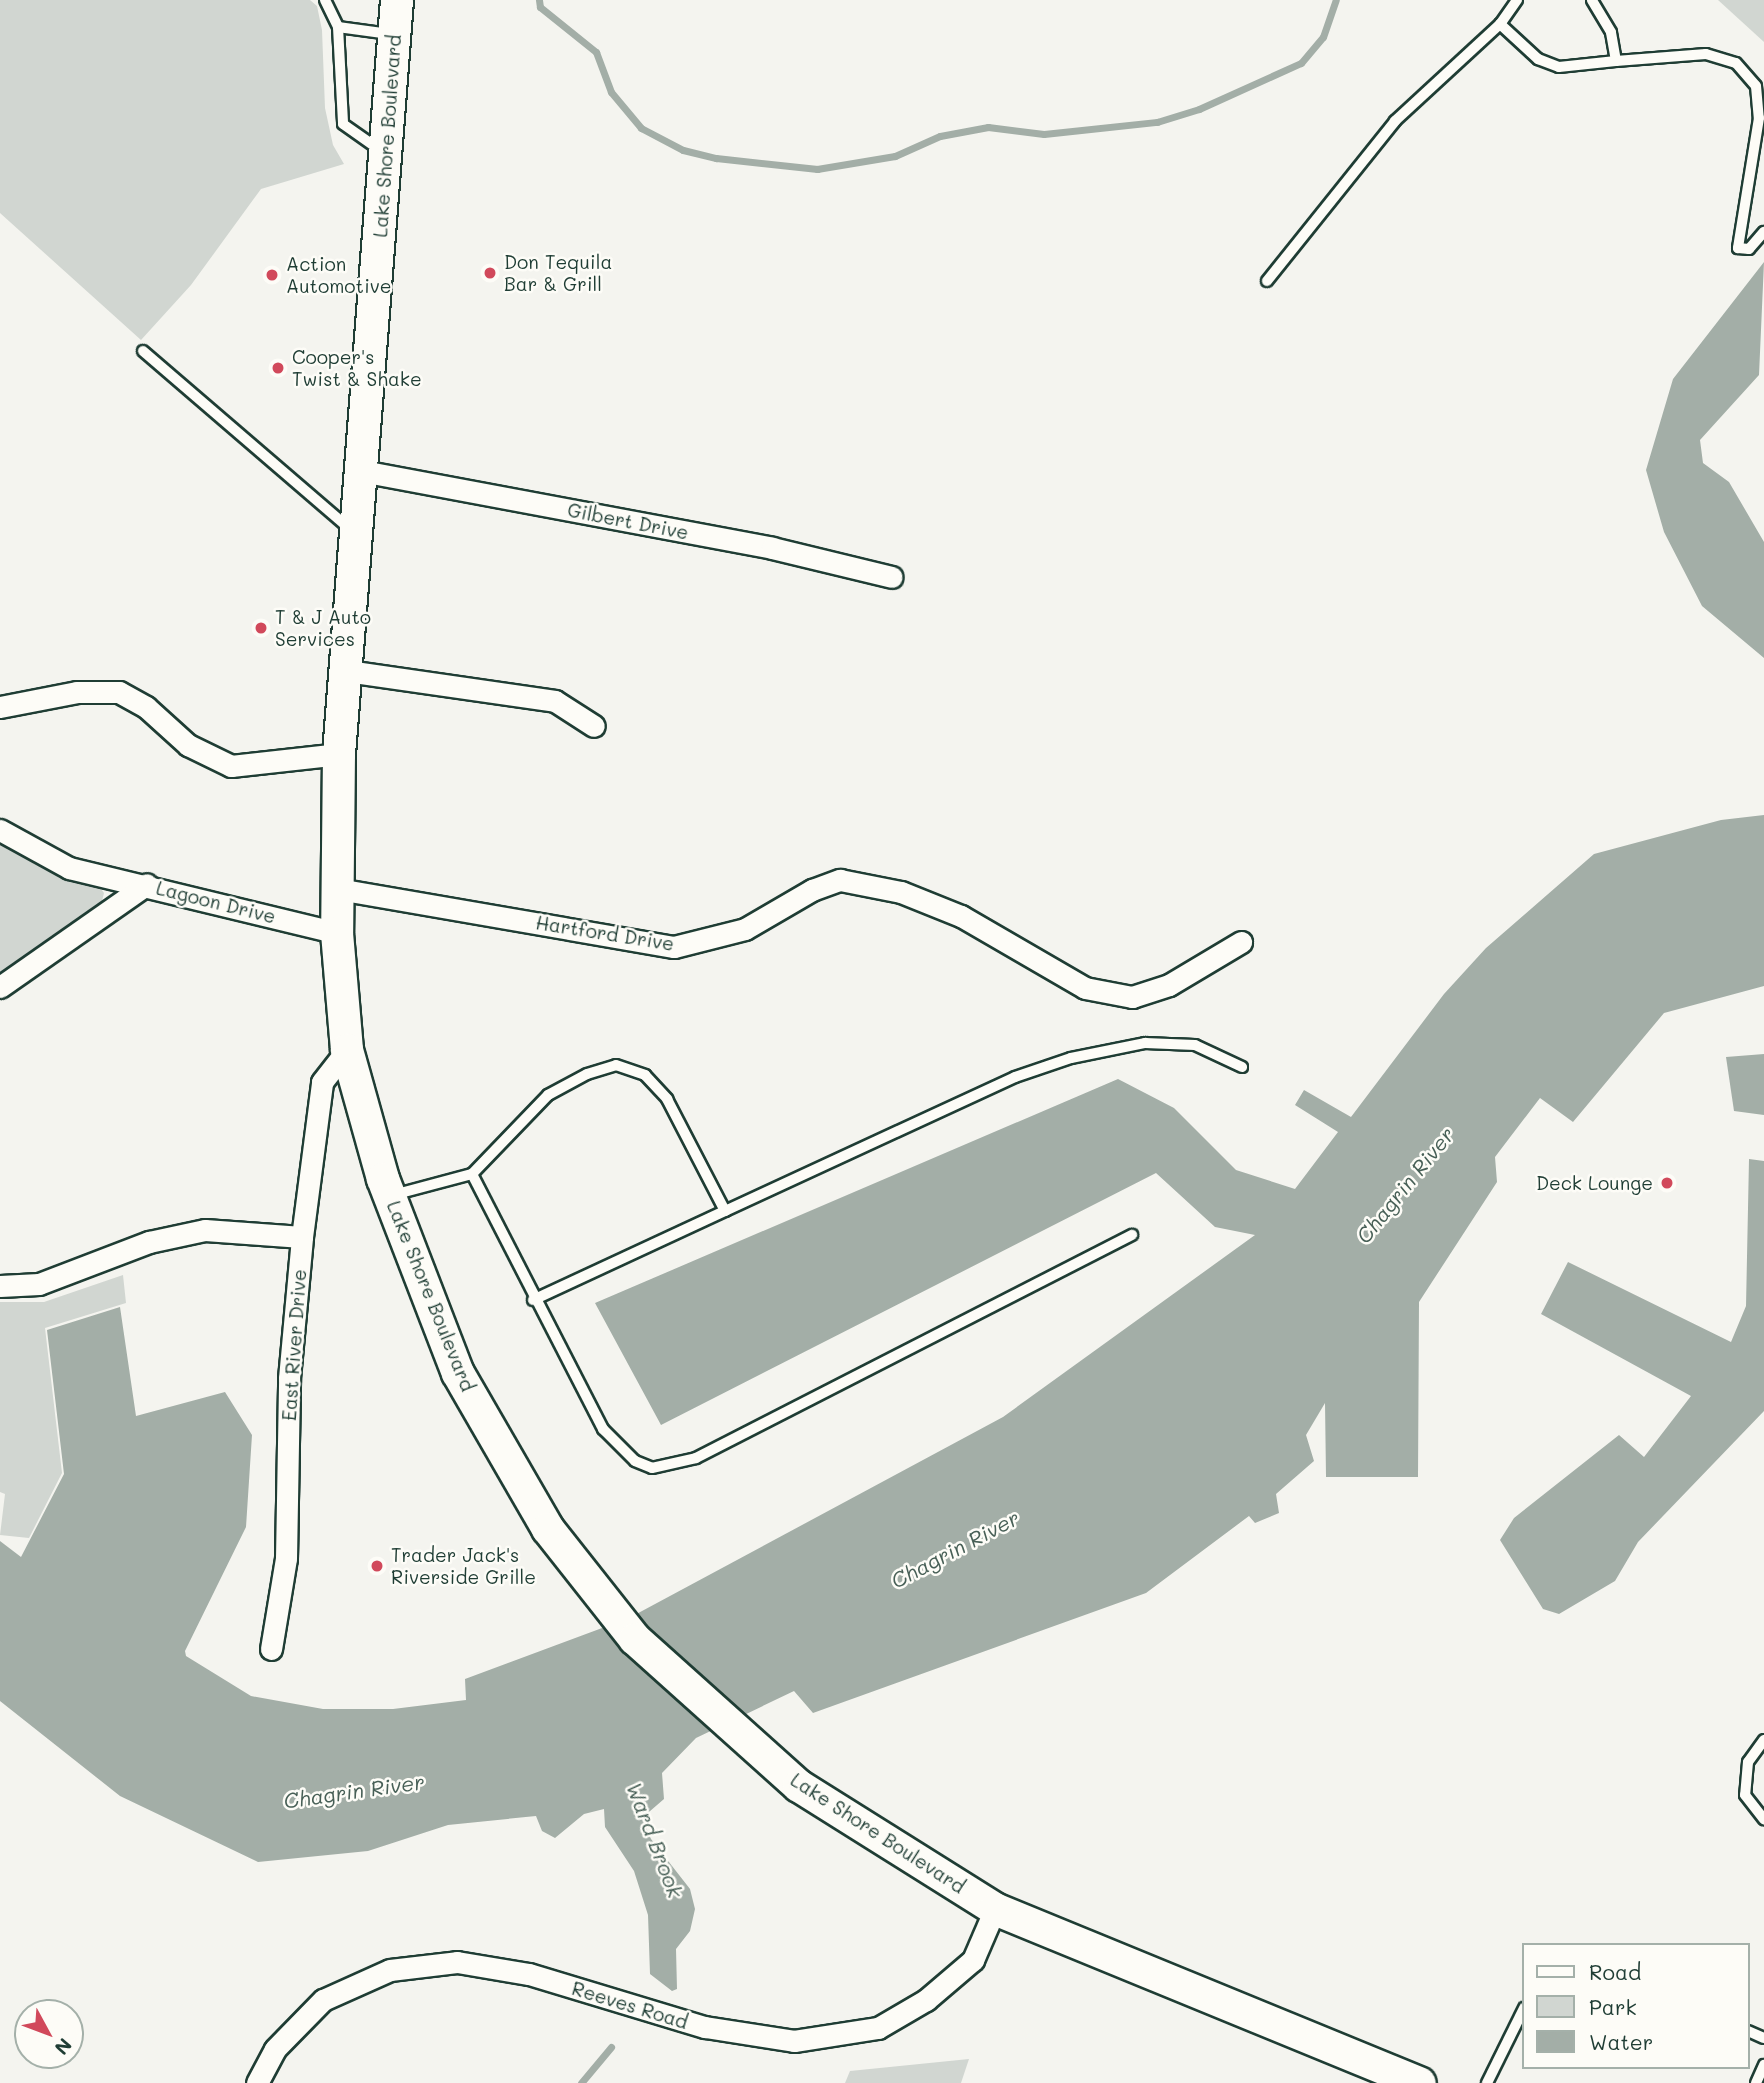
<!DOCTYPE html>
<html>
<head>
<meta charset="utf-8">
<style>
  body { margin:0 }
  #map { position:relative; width:1764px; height:2083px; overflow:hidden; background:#f4f4ef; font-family:Mali,sans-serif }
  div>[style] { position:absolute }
  .green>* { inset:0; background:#d1d6d1 }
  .water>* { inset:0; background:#a3aea7 }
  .stream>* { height:7px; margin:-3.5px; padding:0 3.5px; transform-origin:3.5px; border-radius:3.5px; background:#a3aea7 }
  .roads { filter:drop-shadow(2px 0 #1f3d34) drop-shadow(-2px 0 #1f3d34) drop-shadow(0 2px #1f3d34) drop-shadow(0 -2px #1f3d34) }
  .service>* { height:10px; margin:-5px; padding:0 5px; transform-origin:5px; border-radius:5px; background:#fdfcf7 }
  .minor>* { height:21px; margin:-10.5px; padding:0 10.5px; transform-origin:10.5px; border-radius:10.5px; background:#fdfcf7 }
  .primary>* { height:32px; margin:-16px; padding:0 16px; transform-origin:16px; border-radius:16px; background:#fdfcf7 }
  .dots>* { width:19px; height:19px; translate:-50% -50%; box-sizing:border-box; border:4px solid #fdfcf7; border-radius:50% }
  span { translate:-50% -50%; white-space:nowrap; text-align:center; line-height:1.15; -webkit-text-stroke:5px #fdfcf7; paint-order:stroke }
  .street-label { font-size:19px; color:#1f3d34 }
  .poi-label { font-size:19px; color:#1f3d34 }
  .left { translate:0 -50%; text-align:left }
  .right { translate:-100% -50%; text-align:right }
  .water-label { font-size:21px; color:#475f56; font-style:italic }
  .legend { position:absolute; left:1522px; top:1943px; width:228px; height:126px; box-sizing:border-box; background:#fdfcf7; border:2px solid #a4b0a9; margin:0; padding:9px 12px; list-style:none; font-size:21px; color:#1f3d34 }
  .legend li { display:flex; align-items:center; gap:14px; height:35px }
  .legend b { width:35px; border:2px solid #a4b0a9 }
  .north { position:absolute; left:14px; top:1999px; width:70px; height:70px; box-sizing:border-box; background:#fdfcf7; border:2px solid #a4b0a9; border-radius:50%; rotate:131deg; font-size:19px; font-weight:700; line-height:28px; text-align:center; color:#1f3d34 }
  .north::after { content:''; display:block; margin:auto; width:24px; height:32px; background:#d1495b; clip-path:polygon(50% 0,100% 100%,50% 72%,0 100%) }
</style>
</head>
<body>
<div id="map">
  <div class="green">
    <div style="clip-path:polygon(0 0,310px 0,317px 6px,322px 30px,325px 108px,333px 145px,344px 164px,261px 189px,191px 285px,141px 340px,0 213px)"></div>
    <div style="clip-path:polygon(1718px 0,1764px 0,1764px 42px)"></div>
    <div style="clip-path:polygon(0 843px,59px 874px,97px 884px,104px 893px,100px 909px,0 980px)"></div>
    <div style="clip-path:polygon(123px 1275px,126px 1303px,45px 1328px,62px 1473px,29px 1538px,0 1535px,5px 1494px,0 1492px,0 1302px,44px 1302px)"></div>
    <div style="clip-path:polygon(969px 2059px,961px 2083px,845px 2083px,850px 2071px)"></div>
  </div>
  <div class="water">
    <div style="clip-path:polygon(1764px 262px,1759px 375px,1700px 440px,1703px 463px,1729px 482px,1764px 542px,1764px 658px,1702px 606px,1664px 532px,1646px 470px,1673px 379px)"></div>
    <div style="clip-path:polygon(1764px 815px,1764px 986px,1664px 1013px,1573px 1122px,1540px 1098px,1495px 1157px,1497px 1182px,1419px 1302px,1418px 1477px,1326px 1477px,1325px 1403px,1306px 1435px,1314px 1461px,1276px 1494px,1279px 1513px,1255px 1523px,1249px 1516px,1146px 1593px,813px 1713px,794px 1691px,696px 1738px,662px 1773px,664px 1799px,642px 1818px,651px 1839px,690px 1889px,695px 1909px,690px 1931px,676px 1949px,677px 1989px,672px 1991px,650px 1974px,648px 1915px,634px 1871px,605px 1827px,604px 1809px,584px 1814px,555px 1838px,542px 1831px,536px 1816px,448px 1825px,368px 1851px,258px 1862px,120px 1796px,0 1701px,0 1541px,21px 1557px,64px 1474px,47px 1330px,120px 1307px,136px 1416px,225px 1392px,252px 1435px,246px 1527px,185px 1651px,186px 1656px,251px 1696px,323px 1709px,393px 1709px,466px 1700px,465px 1679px,629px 1618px,1003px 1417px,1255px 1235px,1215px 1227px,1156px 1173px,661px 1425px,595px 1303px,1118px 1079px,1174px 1108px,1236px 1170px,1295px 1189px,1338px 1132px,1295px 1105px,1304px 1090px,1351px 1117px,1444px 994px,1486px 948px,1594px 854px,1721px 820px)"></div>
    <div style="clip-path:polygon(1764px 1054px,1764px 1115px,1734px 1111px,1726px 1057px)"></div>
    <div style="clip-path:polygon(1749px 1159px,1764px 1161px,1764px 1411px,1638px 1542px,1615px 1581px,1559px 1614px,1543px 1609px,1500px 1540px,1514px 1518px,1619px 1435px,1644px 1457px,1691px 1396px,1541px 1314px,1568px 1262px,1731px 1342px,1746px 1306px)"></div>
  </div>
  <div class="stream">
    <div style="left:539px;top:0;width:7px;rotate:82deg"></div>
    <div style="left:540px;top:7px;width:72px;rotate:38.8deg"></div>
    <div style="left:596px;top:52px;width:43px;rotate:69.4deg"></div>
    <div style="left:611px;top:92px;width:47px;rotate:50.2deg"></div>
    <div style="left:641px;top:128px;width:47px;rotate:27.6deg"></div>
    <div style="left:683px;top:150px;width:34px;rotate:14deg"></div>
    <div style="left:716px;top:158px;width:102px;rotate:6.2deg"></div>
    <div style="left:817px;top:169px;width:79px;rotate:-9.5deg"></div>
    <div style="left:895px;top:156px;width:49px;rotate:-24deg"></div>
    <div style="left:940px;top:136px;width:49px;rotate:-10.6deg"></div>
    <div style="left:988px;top:127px;width:56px;rotate:7.1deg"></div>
    <div style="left:1044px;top:134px;width:114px;rotate:-6.1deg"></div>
    <div style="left:1157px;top:122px;width:44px;rotate:-17.2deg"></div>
    <div style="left:1199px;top:109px;width:112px;rotate:-24.3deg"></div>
    <div style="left:1301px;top:63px;width:34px;rotate:-50deg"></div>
    <div style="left:1323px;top:37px;width:39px;rotate:-71deg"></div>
    <div style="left:581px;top:2083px;width:47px;rotate:-50.2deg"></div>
  </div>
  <div class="roads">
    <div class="service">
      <div style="left:325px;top:0;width:30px;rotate:64deg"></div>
      <div style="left:338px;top:27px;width:97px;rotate:87deg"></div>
      <div style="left:343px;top:124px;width:45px;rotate:35.1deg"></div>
      <div style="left:1517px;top:0;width:29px;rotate:125deg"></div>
      <div style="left:1500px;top:24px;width:52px;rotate:42.6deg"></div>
      <div style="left:1538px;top:59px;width:22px;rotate:21deg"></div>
      <div style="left:1559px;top:67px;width:57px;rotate:-6deg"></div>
      <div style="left:1616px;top:61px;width:29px;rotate:-100deg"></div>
      <div style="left:1611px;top:32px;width:37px;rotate:-121deg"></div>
      <div style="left:338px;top:27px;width:52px;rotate:7.7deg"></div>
      <div style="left:1616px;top:61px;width:90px;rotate:-4.4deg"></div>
      <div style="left:1706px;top:54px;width:31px;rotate:17deg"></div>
      <div style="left:1736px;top:63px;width:30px;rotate:49deg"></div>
      <div style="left:1756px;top:86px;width:32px;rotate:85deg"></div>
      <div style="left:1759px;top:118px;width:132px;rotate:99.2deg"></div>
      <div style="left:1738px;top:248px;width:11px;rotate:5deg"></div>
      <div style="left:1749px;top:249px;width:23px;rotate:-49deg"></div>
      <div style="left:1267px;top:281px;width:205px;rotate:-51.3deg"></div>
      <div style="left:1395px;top:121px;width:143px;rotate:-42.7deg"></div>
      <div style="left:143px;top:351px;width:273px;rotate:40.7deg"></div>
      <div style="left:472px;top:1174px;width:110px;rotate:-46.1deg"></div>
      <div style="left:548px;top:1095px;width:44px;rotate:-28.3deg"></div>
      <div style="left:587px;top:1074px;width:30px;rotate:-17deg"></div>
      <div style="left:616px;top:1065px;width:31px;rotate:19deg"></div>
      <div style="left:645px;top:1075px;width:33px;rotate:47deg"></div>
      <div style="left:667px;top:1099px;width:126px;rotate:62.6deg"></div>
      <div style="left:725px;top:1211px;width:319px;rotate:-24.8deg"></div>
      <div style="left:1015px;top:1077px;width:59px;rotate:-18.7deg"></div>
      <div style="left:1071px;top:1058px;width:76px;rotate:-11.5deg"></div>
      <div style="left:1145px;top:1043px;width:50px;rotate:2.3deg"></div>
      <div style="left:1195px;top:1045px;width:52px;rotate:25.1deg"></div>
      <div style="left:393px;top:1195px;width:82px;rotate:-14.9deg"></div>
      <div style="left:472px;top:1174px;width:287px;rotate:62.8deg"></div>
      <div style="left:603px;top:1429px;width:45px;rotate:45deg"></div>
      <div style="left:635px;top:1461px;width:18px;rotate:22deg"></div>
      <div style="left:652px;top:1468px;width:45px;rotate:-12.8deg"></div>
      <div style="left:696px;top:1458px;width:490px;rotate:-27.1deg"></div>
      <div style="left:533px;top:1300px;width:212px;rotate:-24.9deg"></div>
      <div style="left:1764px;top:1740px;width:27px;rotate:126deg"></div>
      <div style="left:1748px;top:1762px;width:33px;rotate:95deg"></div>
      <div style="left:1745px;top:1795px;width:31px;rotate:52deg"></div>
      <div style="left:1748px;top:2031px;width:17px;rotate:24deg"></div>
      <div style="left:1487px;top:2083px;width:84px;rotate:-63.7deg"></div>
      <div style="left:1756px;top:2083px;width:20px;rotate:-66deg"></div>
    </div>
    <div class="minor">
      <div style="left:362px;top:471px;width:417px;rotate:10.6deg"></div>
      <div style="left:772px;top:548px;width:123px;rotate:13.6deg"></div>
      <div style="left:347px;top:671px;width:210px;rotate:8.2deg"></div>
      <div style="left:555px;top:701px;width:46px;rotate:32.7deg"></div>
      <div style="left:0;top:707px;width:78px;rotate:-11deg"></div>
      <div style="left:77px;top:692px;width:42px"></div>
      <div style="left:119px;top:692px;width:31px;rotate:29deg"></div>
      <div style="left:146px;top:707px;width:57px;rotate:42.1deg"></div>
      <div style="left:188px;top:745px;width:48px;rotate:26deg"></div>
      <div style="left:231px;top:766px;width:109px;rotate:-6.3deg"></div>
      <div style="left:0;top:830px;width:79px;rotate:28.8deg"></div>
      <div style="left:69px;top:868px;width:276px;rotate:13.6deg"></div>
      <div style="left:338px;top:889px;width:341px;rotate:9.8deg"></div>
      <div style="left:674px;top:947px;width:73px;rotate:-14.2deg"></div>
      <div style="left:745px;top:929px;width:78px;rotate:-30.2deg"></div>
      <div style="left:812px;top:890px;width:30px;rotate:-20deg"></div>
      <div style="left:840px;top:880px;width:62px;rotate:11.1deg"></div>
      <div style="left:901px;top:892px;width:65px;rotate:21.8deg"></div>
      <div style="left:961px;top:916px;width:143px;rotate:30.1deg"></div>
      <div style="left:1085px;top:988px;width:48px;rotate:10.8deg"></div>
      <div style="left:1132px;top:997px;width:39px;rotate:-18deg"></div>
      <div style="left:1169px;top:985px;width:84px;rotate:-30.8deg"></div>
      <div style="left:0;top:987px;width:179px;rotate:-35deg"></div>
      <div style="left:0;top:1286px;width:39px;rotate:-3deg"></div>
      <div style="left:39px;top:1284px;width:118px;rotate:-20.9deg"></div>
      <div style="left:149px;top:1242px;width:57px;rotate:-12.1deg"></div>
      <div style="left:205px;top:1230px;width:97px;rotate:4.1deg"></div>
      <div style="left:271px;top:1649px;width:92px;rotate:-80.6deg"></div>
      <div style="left:286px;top:1558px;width:180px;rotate:-89deg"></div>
      <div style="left:289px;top:1378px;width:142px;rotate:-84.7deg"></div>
      <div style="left:302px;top:1237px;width:156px;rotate:-82.6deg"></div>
      <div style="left:322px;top:1082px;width:41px;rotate:-52deg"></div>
      <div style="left:257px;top:2083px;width:38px;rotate:-62deg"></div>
      <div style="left:275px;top:2049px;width:69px;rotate:-45.6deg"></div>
      <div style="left:323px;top:2000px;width:73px;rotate:-24.1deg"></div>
      <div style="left:390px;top:1970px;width:67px;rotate:-6.8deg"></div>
      <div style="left:457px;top:1962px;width:73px;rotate:9.5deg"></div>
      <div style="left:529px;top:1974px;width:184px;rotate:16.8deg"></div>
      <div style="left:705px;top:2027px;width:90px;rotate:8.9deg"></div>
      <div style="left:794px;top:2041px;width:85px;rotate:-8.8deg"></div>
      <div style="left:878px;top:2028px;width:56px;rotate:-30.3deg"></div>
      <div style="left:926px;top:2000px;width:62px;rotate:-40.4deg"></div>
      <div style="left:973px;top:1960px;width:56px;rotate:-66.7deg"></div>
    </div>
    <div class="primary">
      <div style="left:397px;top:0;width:756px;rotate:94.4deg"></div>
      <div style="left:339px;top:754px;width:179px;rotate:90.6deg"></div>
      <div style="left:337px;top:933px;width:117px;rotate:85.1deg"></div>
      <div style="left:347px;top:1050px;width:134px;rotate:74.4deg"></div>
      <div style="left:383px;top:1179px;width:208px;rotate:68.9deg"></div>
      <div style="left:458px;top:1373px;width:180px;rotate:60deg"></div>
      <div style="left:548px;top:1529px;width:140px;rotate:51.7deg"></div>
      <div style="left:635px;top:1639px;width:220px;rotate:41.9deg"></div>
      <div style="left:799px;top:1786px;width:231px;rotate:32.1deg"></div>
      <div style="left:995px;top:1909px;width:459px;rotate:22.3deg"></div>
    </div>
  </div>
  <div class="dots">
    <div style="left:490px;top:273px;background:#d1495b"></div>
    <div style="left:272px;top:275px;background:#d1495b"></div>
    <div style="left:278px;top:368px;background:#d1495b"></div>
    <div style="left:261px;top:628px;background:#d1495b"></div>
    <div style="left:1667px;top:1183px;background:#d1495b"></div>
    <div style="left:377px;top:1566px;background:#d1495b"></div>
  </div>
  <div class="street-label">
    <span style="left:387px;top:136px;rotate:-86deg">Lake Shore Boulevard</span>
    <span style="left:628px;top:521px;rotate:11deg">Gilbert Drive</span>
    <span style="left:216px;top:902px;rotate:14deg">Lagoon Drive</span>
    <span style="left:605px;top:933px;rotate:9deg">Hartford Drive</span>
    <span style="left:431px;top:1296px;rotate:68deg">Lake Shore Boulevard</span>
    <span style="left:294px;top:1345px;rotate:-86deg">East River Drive</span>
    <span style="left:878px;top:1833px;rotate:33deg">Lake Shore Boulevard</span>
    <span style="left:630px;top:2005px;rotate:17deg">Reeves Road</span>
  </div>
  <div class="poi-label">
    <span class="left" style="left:504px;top:273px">Don Tequila<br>Bar &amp; Grill</span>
    <span class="left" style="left:286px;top:275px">Action<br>Automotive</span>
    <span class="left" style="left:292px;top:368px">Cooper's<br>Twist &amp; Shake</span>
    <span class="left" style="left:275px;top:628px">T &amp; J Auto<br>Services</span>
    <span class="right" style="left:1653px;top:1183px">Deck Lounge</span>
    <span class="left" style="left:391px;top:1566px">Trader Jack's<br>Riverside Grille</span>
  </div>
  <div class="water-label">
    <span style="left:1405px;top:1185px;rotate:-51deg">Chagrin River</span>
    <span style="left:955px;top:1549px;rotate:-28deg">Chagrin River</span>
    <span style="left:354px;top:1791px;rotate:-8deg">Chagrin River</span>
    <span style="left:655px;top:1840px;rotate:69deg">Ward Brook</span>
  </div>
  <ul class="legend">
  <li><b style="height:9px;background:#fdfcf7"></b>Road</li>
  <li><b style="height:19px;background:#d1d6d1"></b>Park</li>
  <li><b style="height:19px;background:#a3aea7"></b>Water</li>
  </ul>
  <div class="north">N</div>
</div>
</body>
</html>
